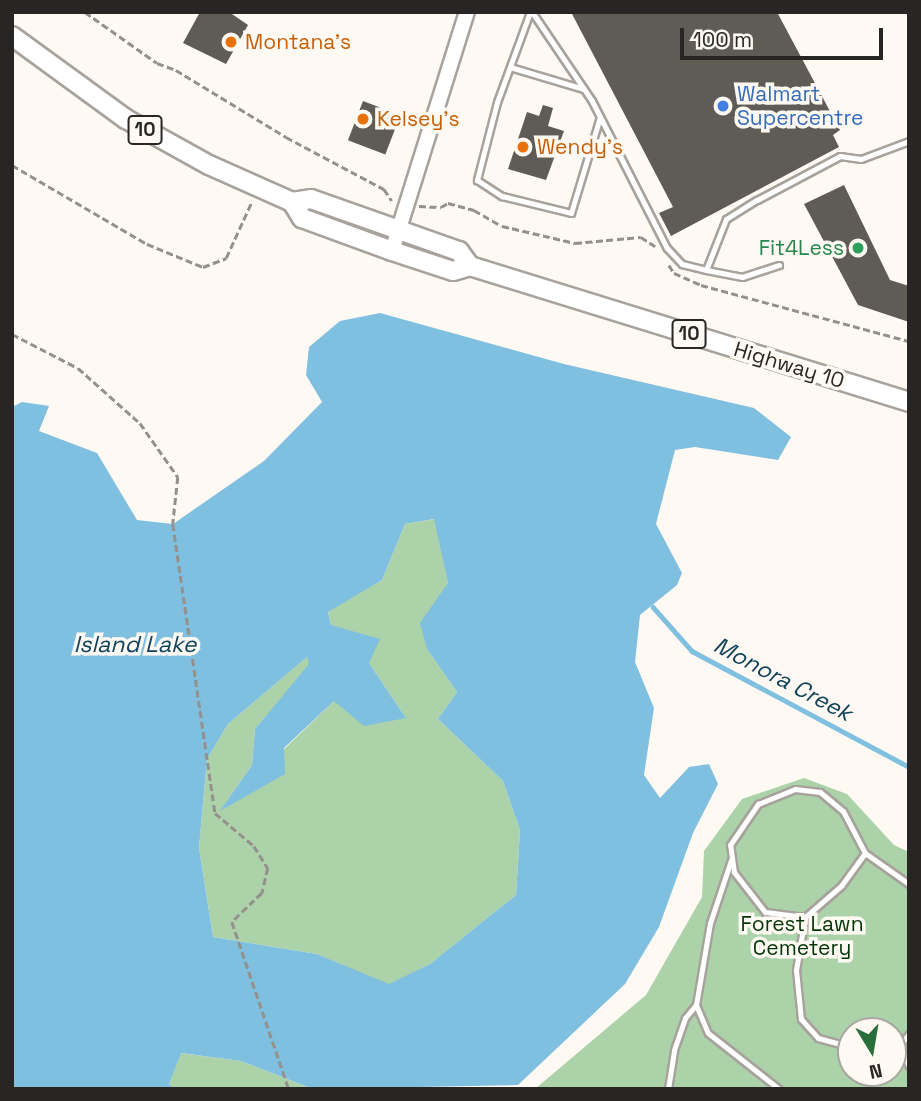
<!DOCTYPE html>
<html>
<head>
<meta charset="utf-8">
<style>
  body { margin:0 }
  #map { position:relative; width:921px; height:1101px; overflow:hidden; background:#fff9f3; font-family:"Space Grotesk",sans-serif }
  div>[style] { position:absolute }
  .green>* { inset:0; background:#abd2a9 }
  .water>* { inset:0; background:#7fbfe0 }
  .stream>* { height:4.5px; margin:-2.25px; padding:0 2.25px; transform-origin:2.25px; border-radius:2.25px; background:#7fbfe0 }
  .building>* { inset:0; background:#5f5b55; transform-origin:0 0 }
  .path>* { height:2.5px; margin-top:-1.25px; transform-origin:0; background:repeating-linear-gradient(90deg,#94908c 0 7px,transparent 0 10.5px) }
  .roads { filter:drop-shadow(2px 0 #a7a29c) drop-shadow(-2px 0 #a7a29c) drop-shadow(0 2px #a7a29c) drop-shadow(0 -2px #a7a29c) }
  .service>* { height:5px; margin:-2.5px; padding:0 2.5px; transform-origin:2.5px; border-radius:2.5px; background:#fff }
  .tertiary>* { height:14px; margin:-7px; padding:0 7px; transform-origin:7px; border-radius:7px; background:#fff }
  .trunk>* { height:18px; margin:-9px; padding:0 9px; transform-origin:9px; border-radius:9px; background:#fff }
  .dots>* { width:19px; height:19px; translate:-50% -50%; box-sizing:border-box; border:4px solid #fff9f3; border-radius:50% }
  span { translate:-50% -50%; white-space:nowrap; text-align:center; line-height:1.15; -webkit-text-stroke:7px #fff9f3; paint-order:stroke }
  .shield-label span { padding:2px 5px; background:#fff9f3; border:2px solid; border-radius:5px; -webkit-text-stroke-width:0 }
  .shield-label { font-size:19px; color:#282624; font-weight:700 }
  .food-label { font-size:21px; color:#c56008 }
  .left { translate:0 -50%; text-align:left }
  .shop-label { font-size:21px; color:#366cbe }
  .leisure-label { font-size:21px; color:#27864d }
  .right { translate:-100% -50%; text-align:right }
  .street-label { font-size:21px; color:#282624 }
  .park-label { font-size:21px; color:#033406 }
  .water-label { font-size:23px; color:#0f445c; font-style:italic }
  .frame { position:absolute; inset:0; border:14px solid #282624; pointer-events:none }
  .north { position:absolute; left:837px; top:1017px; width:70px; height:70px; box-sizing:border-box; background:#fff9f3; border:2px solid #a9a5a0; border-radius:50%; rotate:169deg; font-size:19px; font-weight:700; line-height:28px; text-align:center; color:#282624 }
  .north::after { content:''; display:block; margin:auto; width:24px; height:32px; background:#296e3a; clip-path:polygon(50% 0,100% 100%,50% 72%,0 100%) }
  .scale { position:absolute; left:680px; top:28px; width:203px; height:32px; box-sizing:border-box; border:4px solid #282624; border-top:0; padding-left:9px; font-size:21px; line-height:24px; white-space:nowrap; color:#282624; -webkit-text-stroke:5px #fff9f3; paint-order:stroke }
</style>
</head>
<body>
<div id="map">
  <div class="green">
    <div style="clip-path:polygon(435px 519px,448px 583px,427px 649px,457px 692px,438px 719px,503px 781px,520px 830px,516px 895px,430px 964px,389px 985px,317px 954px,213px 937px,199px 848px,207px 759px,228px 724px,308px 656px,310px 664px,255px 729px,252px 765px,221px 810px,334px 701px,406px 718px,369px 663px,331px 625px,328px 611px,382px 580px,405px 524px)"></div>
    <div style="clip-path:polygon(evenodd,804px 778px,847px 794px,894px 845px,909px 852px,909px 1089px,535px 1089px,646px 995px,702px 897px,704px 851px,742px 799px,804px 778px,851px 1031px,893px 1031px,893px 1073px,851px 1073px,851px 1031px)"></div>
    <div style="clip-path:polygon(180px 1053px,241px 1061px,313px 1089px,175px 1089px,169px 1084px)"></div>
  </div>
  <div class="water">
    <div style="clip-path:polygon(evenodd,380px 313px,564px 364px,754px 408px,791px 437px,778px 460px,695px 447px,675px 450px,656px 524px,682px 573px,677px 585px,640px 615px,635px 662px,654px 708px,644px 775px,660px 798px,689px 767px,709px 764px,718px 784px,693px 833px,659px 927px,625px 984px,518px 1085px,313px 1089px,241px 1061px,181px 1053px,169px 1084px,175px 1089px,12px 1089px,12px 407px,22px 402px,49px 406px,39px 431px,97px 453px,137px 520px,173px 524px,264px 461px,322px 402px,306px 375px,309px 347px,340px 321px,380px 313px,434px 519px,448px 583px,420px 623px,427px 649px,457px 692px,438px 719px,503px 781px,520px 830px,516px 895px,430px 964px,389px 984px,317px 954px,213px 937px,199px 848px,207px 759px,228px 724px,307px 657px,309px 664px,255px 729px,252px 765px,220px 811px,285px 774px,284px 748px,334px 701px,364px 726px,406px 718px,369px 663px,380px 639px,331px 625px,328px 612px,382px 580px,405px 524px,434px 519px)"></div>
  </div>
  <div class="stream">
    <div style="left:653px;top:607px;width:59px;rotate:48.4deg"></div>
    <div style="left:692px;top:651px;width:246px;rotate:28.1deg"></div>
  </div>
  <div class="building">
    <div style="clip-path:polygon(200px 12px,229px 12px,248px 25px,226px 64px,183px 43px)"></div>
    <div style="clip-path:polygon(571px 12px,777px 12px,840px 130px,833px 135px,839px 147px,671px 236px,659px 213px,673px 207px)"></div>
    <div style="left:363px;top:101px;width:40px;height:42px;rotate:21deg"></div>
    <div style="clip-path:polygon(543px 105px,553px 108px,548px 126px,564px 131px,546px 180px,508px 169px,527px 112px,539px 116px)"></div>
    <div style="clip-path:polygon(844px 185px,890px 280px,909px 286px,909px 322px,858px 305px,804px 204px)"></div>
  </div>
  <div class="path">
    <div style="left:85px;top:12px;width:88px;rotate:35.3deg"></div>
    <div style="left:157px;top:63px;width:20px;rotate:20deg"></div>
    <div style="left:176px;top:70px;width:129px;rotate:31.3deg"></div>
    <div style="left:286px;top:137px;width:111px;rotate:28deg"></div>
    <div style="left:384px;top:189px;width:14px;rotate:56deg"></div>
    <div style="left:12px;top:165px;width:156px;rotate:30.3deg"></div>
    <div style="left:147px;top:244px;width:61px;rotate:22.3deg"></div>
    <div style="left:203px;top:267px;width:25px;rotate:-21deg"></div>
    <div style="left:226px;top:258px;width:63px;rotate:-65.5deg"></div>
    <div style="left:419px;top:206px;width:22px;rotate:3deg"></div>
    <div style="left:441px;top:207px;width:8px;rotate:-30deg"></div>
    <div style="left:448px;top:203px;width:27px;rotate:15deg"></div>
    <div style="left:474px;top:210px;width:32px;rotate:30deg"></div>
    <div style="left:502px;top:226px;width:75px;rotate:13.1deg"></div>
    <div style="left:575px;top:243px;width:66px;rotate:-5.2deg"></div>
    <div style="left:641px;top:237px;width:17px;rotate:33deg"></div>
    <div style="left:669px;top:265px;width:9px;rotate:58deg"></div>
    <div style="left:674px;top:273px;width:30px;rotate:24deg"></div>
    <div style="left:701px;top:285px;width:215px;rotate:15.1deg"></div>
    <div style="left:12px;top:334px;width:74px;rotate:27.3deg"></div>
    <div style="left:78px;top:368px;width:83px;rotate:41.6deg"></div>
    <div style="left:140px;top:423px;width:66px;rotate:54.9deg"></div>
    <div style="left:178px;top:477px;width:47px;rotate:96.1deg"></div>
    <div style="left:173px;top:524px;width:292px;rotate:81.7deg"></div>
    <div style="left:215px;top:813px;width:51px;rotate:40.2deg"></div>
    <div style="left:254px;top:846px;width:26px;rotate:58deg"></div>
    <div style="left:268px;top:868px;width:26px;rotate:103deg"></div>
    <div style="left:262px;top:893px;width:42px;rotate:136deg"></div>
    <div style="left:232px;top:922px;width:176px;rotate:71.2deg"></div>
  </div>
  <div class="roads">
    <div class="service">
      <div style="left:530px;top:12px;width:96px;rotate:110.1deg"></div>
      <div style="left:497px;top:102px;width:81px;rotate:104.4deg"></div>
      <div style="left:477px;top:180px;width:30px;rotate:33deg"></div>
      <div style="left:502px;top:196px;width:71px;rotate:13.8deg"></div>
      <div style="left:571px;top:213px;width:100px;rotate:-73.2deg"></div>
      <div style="left:532px;top:12px;width:107px;rotate:56deg"></div>
      <div style="left:592px;top:101px;width:165px;rotate:63deg"></div>
      <div style="left:667px;top:248px;width:22px;rotate:47deg"></div>
      <div style="left:682px;top:264px;width:25px;rotate:14deg"></div>
      <div style="left:706px;top:270px;width:55px;rotate:-68.6deg"></div>
      <div style="left:726px;top:219px;width:36px;rotate:-32deg"></div>
      <div style="left:757px;top:200px;width:94px;rotate:-27.9deg"></div>
      <div style="left:840px;top:156px;width:21px;rotate:8deg"></div>
      <div style="left:861px;top:159px;width:51px;rotate:-20.6deg"></div>
      <div style="left:510px;top:67px;width:77px;rotate:16.6deg"></div>
      <div style="left:706px;top:270px;width:37px;rotate:11deg"></div>
      <div style="left:742px;top:277px;width:39px;rotate:-18deg"></div>
      <div style="left:865px;top:853px;width:39px;rotate:126deg"></div>
      <div style="left:842px;top:885px;width:49px;rotate:139.1deg"></div>
      <div style="left:805px;top:917px;width:40px;rotate:-172.9deg"></div>
      <div style="left:765px;top:912px;width:51px;rotate:-127.8deg"></div>
      <div style="left:734px;top:872px;width:27px;rotate:-98deg"></div>
      <div style="left:730px;top:845px;width:50px;rotate:-55.7deg"></div>
      <div style="left:758px;top:804px;width:40px;rotate:-22deg"></div>
      <div style="left:795px;top:789px;width:25px;rotate:7deg"></div>
      <div style="left:820px;top:792px;width:30px;rotate:40deg"></div>
      <div style="left:843px;top:811px;width:47px;rotate:62.4deg"></div>
      <div style="left:865px;top:853px;width:54px;rotate:35.2deg"></div>
      <div style="left:731px;top:860px;width:66px;rotate:108.4deg"></div>
      <div style="left:710px;top:923px;width:83px;rotate:99.7deg"></div>
      <div style="left:696px;top:1005px;width:30px;rotate:67deg"></div>
      <div style="left:708px;top:1033px;width:90px;rotate:38.3deg"></div>
      <div style="left:805px;top:917px;width:54px;rotate:99.6deg"></div>
      <div style="left:796px;top:970px;width:49px;rotate:84.2deg"></div>
      <div style="left:801px;top:1019px;width:25px;rotate:48deg"></div>
      <div style="left:818px;top:1038px;width:34px;rotate:15deg"></div>
      <div style="left:893px;top:1045px;width:7px"></div>
      <div style="left:900px;top:1045px;width:14px;rotate:-51deg"></div>
      <div style="left:900px;top:1045px;width:23px;rotate:67deg"></div>
      <div style="left:668px;top:1089px;width:39px;rotate:-81deg"></div>
      <div style="left:674px;top:1050px;width:34px;rotate:-71deg"></div>
      <div style="left:685px;top:1018px;width:17px;rotate:-50deg"></div>
    </div>
    <div class="tertiary">
      <div style="left:392px;top:251px;width:250px;rotate:-72.6deg"></div>
    </div>
    <div class="trunk">
      <div style="left:12px;top:36px;width:141px;rotate:36.1deg"></div>
      <div style="left:126px;top:119px;width:95px;rotate:29deg"></div>
      <div style="left:209px;top:165px;width:91px;rotate:24deg"></div>
      <div style="left:292px;top:202px;width:19px;rotate:-9deg"></div>
      <div style="left:311px;top:199px;width:157px;rotate:19.4deg"></div>
      <div style="left:459px;top:251px;width:19px;rotate:54deg"></div>
      <div style="left:292px;top:202px;width:19px;rotate:58deg"></div>
      <div style="left:302px;top:218px;width:96px;rotate:20.1deg"></div>
      <div style="left:392px;top:251px;width:64px;rotate:18.2deg"></div>
      <div style="left:453px;top:271px;width:18px;rotate:-16deg"></div>
      <div style="left:470px;top:266px;width:460px;rotate:17.2deg"></div>
    </div>
  </div>
  <div class="dots">
    <div style="left:231px;top:42px;background:#e8710a"></div>
    <div style="left:723px;top:106px;background:#3f7fe0"></div>
    <div style="left:363px;top:119px;background:#e8710a"></div>
    <div style="left:523px;top:147px;background:#e8710a"></div>
    <div style="left:858px;top:248px;background:#2e9e5b"></div>
  </div>
  <div class="shield-label">
    <span style="left:145px;top:130px">10</span>
    <span style="left:689px;top:334px">10</span>
  </div>
  <div class="food-label">
    <span class="left" style="left:245px;top:42px">Montana's</span>
    <span class="left" style="left:377px;top:119px">Kelsey's</span>
    <span class="left" style="left:537px;top:147px">Wendy's</span>
  </div>
  <div class="shop-label">
    <span class="left" style="left:737px;top:106px">Walmart<br>Supercentre</span>
  </div>
  <div class="leisure-label">
    <span class="right" style="left:844px;top:248px">Fit4Less</span>
  </div>
  <div class="street-label">
    <span style="left:789px;top:365px;rotate:17deg">Highway 10</span>
  </div>
  <div class="park-label">
    <span style="left:802px;top:936px">Forest Lawn<br>Cemetery</span>
  </div>
  <div class="water-label">
    <span style="left:135px;top:644px">Island Lake</span>
    <span style="left:783px;top:679px;rotate:28deg">Monora Creek</span>
  </div>
  <div class="frame"></div>
  <div class="north">N</div>
  <div class="scale">100 m</div>
</div>
</body>
</html>
